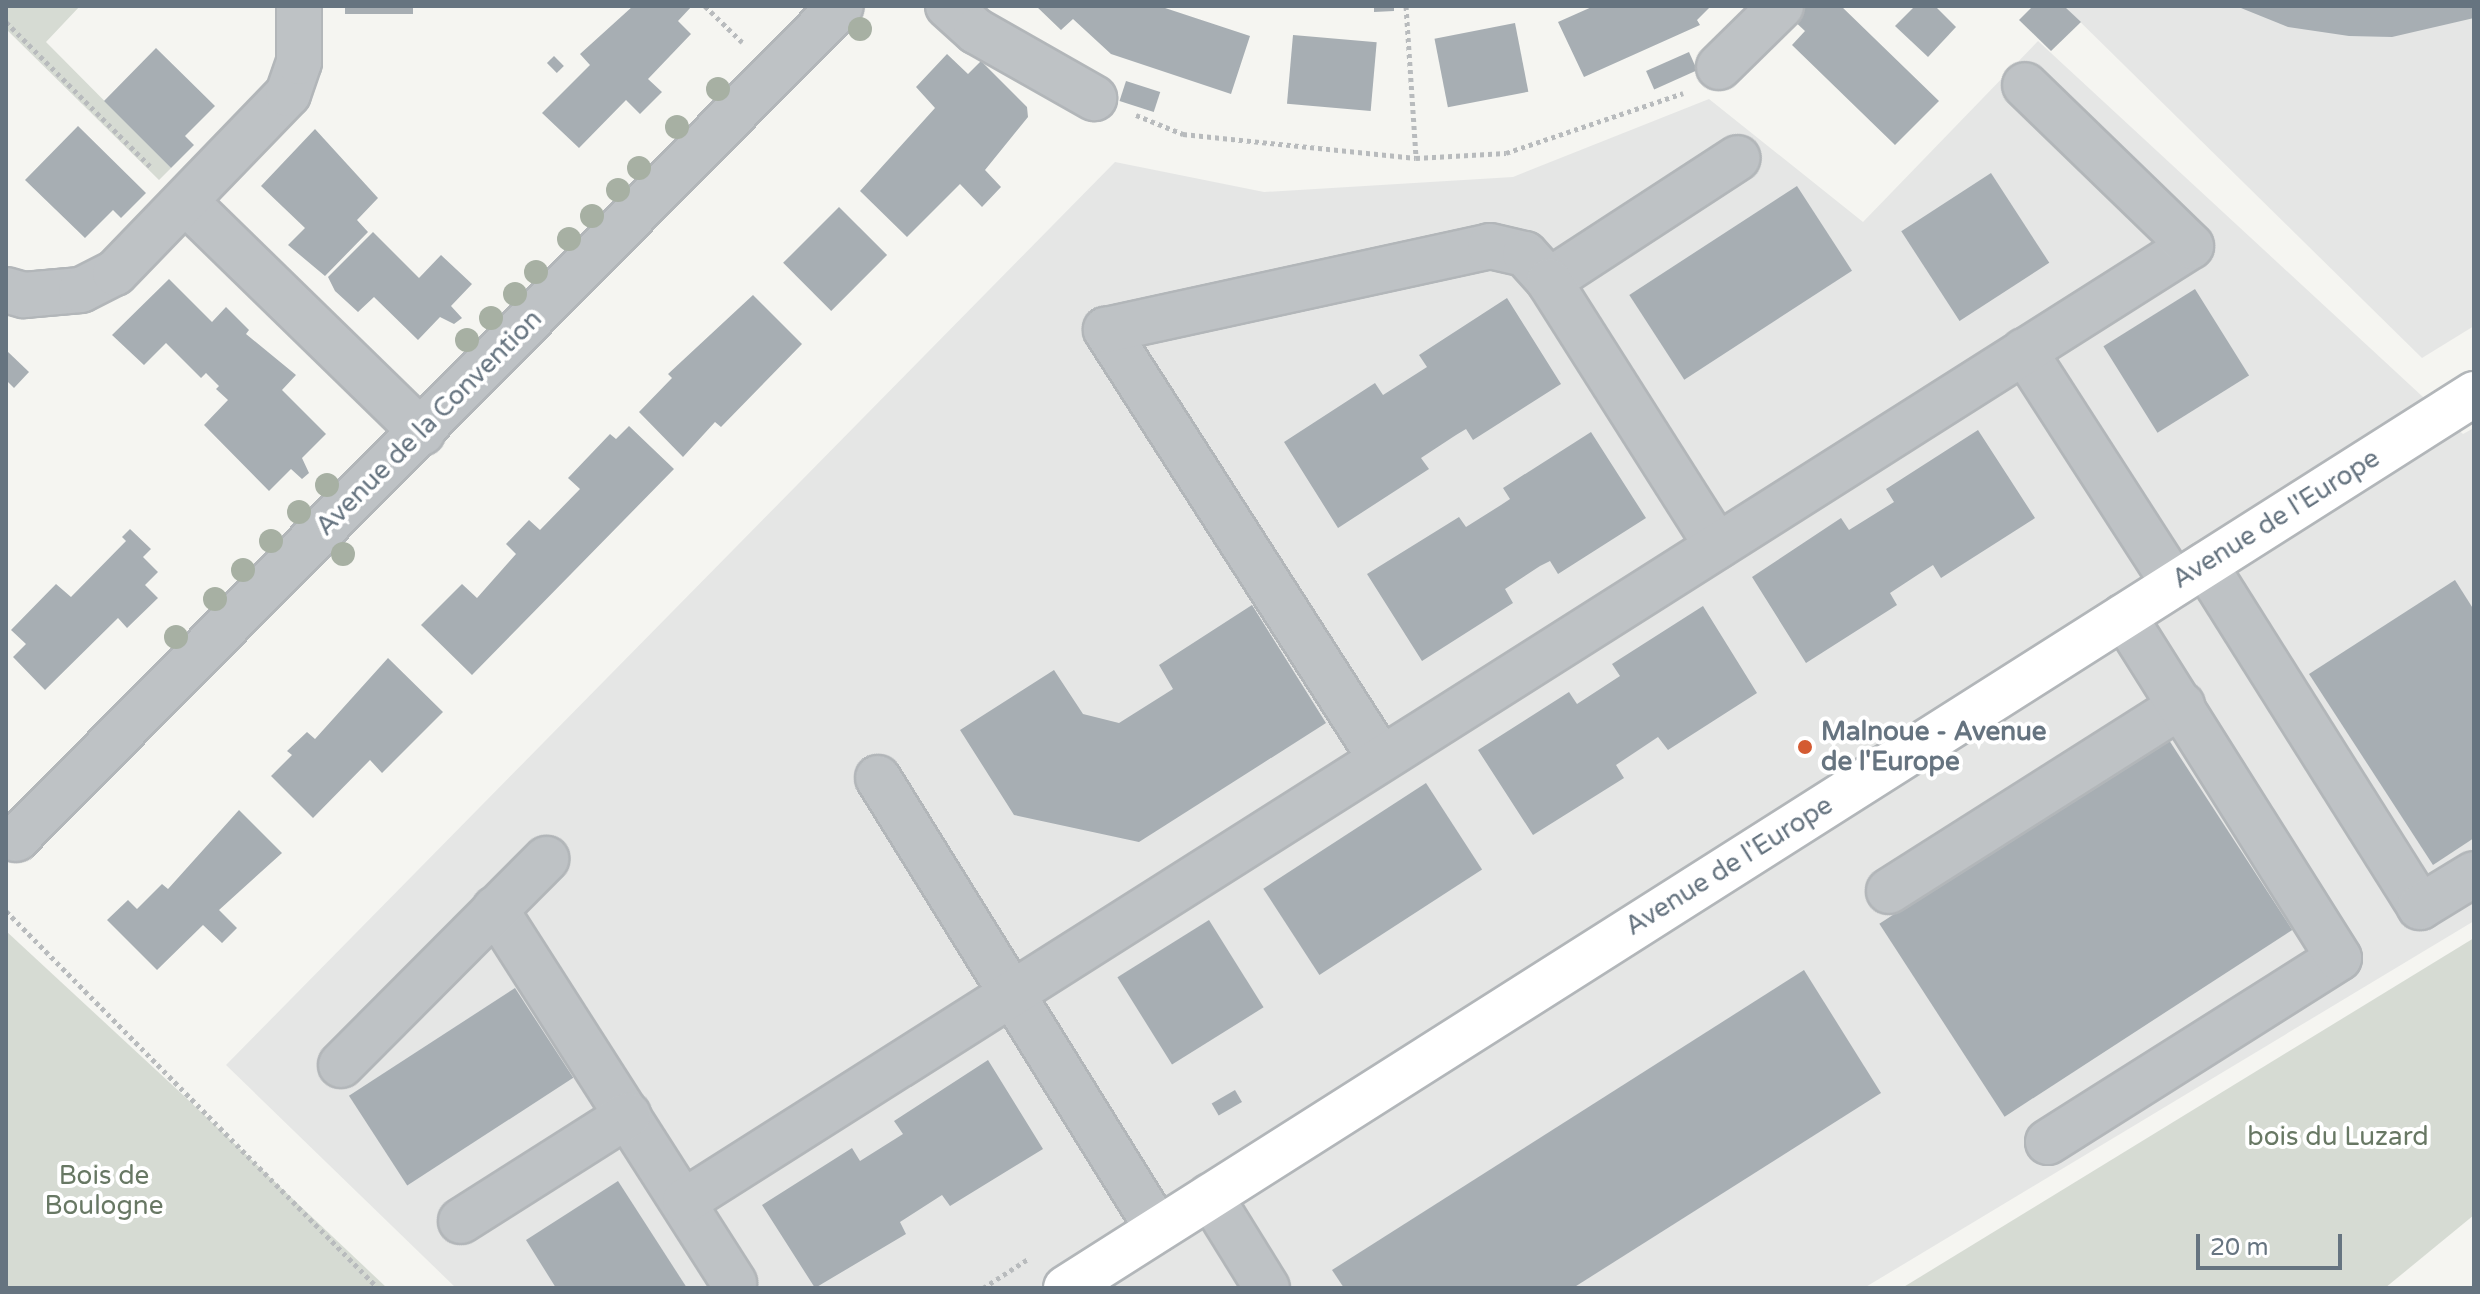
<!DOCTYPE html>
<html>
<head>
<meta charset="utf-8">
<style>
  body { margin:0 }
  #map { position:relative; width:2480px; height:1294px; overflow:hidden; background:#f5f5f1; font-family:"Varela Round",sans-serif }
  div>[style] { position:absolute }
  .built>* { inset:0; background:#e5e6e5 }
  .green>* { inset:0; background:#d6dbd3 }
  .building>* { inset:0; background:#a7aeb3; transform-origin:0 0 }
  .path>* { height:5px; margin-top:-2.5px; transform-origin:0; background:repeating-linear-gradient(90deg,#b8bbbd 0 4px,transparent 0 8px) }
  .roads { filter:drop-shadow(2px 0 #b2b6b9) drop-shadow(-2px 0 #b2b6b9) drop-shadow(0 2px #b2b6b9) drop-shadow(0 -2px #b2b6b9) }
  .minor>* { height:44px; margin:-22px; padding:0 22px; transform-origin:22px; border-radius:22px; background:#bec2c5 }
  .major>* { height:44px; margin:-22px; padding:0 22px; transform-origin:22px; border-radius:22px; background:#fff }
  .trees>* { width:24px; height:24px; margin:-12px; border-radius:50%; background:#a7b0a3 }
  .dots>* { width:22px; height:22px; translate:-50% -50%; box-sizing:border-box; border:4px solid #fff; border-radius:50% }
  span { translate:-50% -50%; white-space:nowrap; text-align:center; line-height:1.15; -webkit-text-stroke:8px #fff; paint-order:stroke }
  .street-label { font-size:26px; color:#667480 }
  .poi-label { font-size:26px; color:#667480; font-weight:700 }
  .left { translate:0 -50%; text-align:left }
  .park-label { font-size:26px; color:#687864 }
  .frame { position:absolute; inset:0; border:8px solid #667480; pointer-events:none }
  .scale { position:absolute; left:2196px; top:1234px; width:146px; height:36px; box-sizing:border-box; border:4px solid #667480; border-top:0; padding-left:10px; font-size:24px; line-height:28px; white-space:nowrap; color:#667480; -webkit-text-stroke:6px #fff; paint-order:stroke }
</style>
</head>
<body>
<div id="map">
  <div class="built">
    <div style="clip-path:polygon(2064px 6px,2474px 6px,2474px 326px,2422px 358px)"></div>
    <div style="clip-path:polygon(2038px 41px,2463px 434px,2474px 428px,2474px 921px,1864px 1288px,456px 1288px,226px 1065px,1115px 162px,1264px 192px,1513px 177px,1709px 99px,1863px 222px)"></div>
  </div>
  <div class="green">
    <div style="clip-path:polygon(6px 6px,80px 6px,46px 42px,171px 168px,159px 180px,6px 29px)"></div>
    <div style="clip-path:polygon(6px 931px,183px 1095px,387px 1288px,6px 1288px)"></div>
    <div style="clip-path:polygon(2474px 938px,2474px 1215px,2385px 1288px,1902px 1288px)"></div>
  </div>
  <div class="building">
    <div style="left:345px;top:6px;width:68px;height:8px"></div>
    <div style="clip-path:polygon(633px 6px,692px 6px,678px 21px,691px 34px,648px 79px,662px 92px,640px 114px,626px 100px,579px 148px,542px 113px,590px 65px,580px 54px)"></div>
    <div style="clip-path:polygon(1036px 6px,1159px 6px,1250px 36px,1231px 94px,1111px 54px,1073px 19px,1061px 30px)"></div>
    <div style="clip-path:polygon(1374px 6px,1394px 6px,1394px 11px,1374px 12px)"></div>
    <div style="clip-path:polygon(1594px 6px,1711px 6px,1697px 20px,1700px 25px,1584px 77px,1558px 22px)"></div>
    <div style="clip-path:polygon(1801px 6px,1841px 6px,1939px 101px,1895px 145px,1792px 45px,1805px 31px,1790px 17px)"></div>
    <div style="clip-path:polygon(1915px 6px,1935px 6px,1956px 27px,1928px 57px,1895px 26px)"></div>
    <div style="clip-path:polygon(2033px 6px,2064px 6px,2081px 22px,2051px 51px,2019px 20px)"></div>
    <div style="clip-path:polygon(2236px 6px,2474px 6px,2474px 18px,2392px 37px,2349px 36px,2288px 27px)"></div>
    <div style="left:1515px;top:23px;width:70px;height:82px;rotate:79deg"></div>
    <div style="left:1293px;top:35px;width:84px;height:69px;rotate:5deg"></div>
    <div style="clip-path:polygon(156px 48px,215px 106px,185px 136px,194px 145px,171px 168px,104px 101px)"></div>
    <div style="left:1689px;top:52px;width:20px;height:47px;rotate:66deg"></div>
    <div style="clip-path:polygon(947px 54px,968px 74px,981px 61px,1027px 107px,1028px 117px,985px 170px,1001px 187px,982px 207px,960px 184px,907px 237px,860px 191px,935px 108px,916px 87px)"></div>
    <div style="left:554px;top:56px;width:14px;height:10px;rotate:45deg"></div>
    <div style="left:1126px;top:81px;width:36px;height:21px;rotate:18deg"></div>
    <div style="clip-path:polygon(78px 126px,146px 193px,121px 218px,113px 210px,85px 238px,25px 180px)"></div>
    <div style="clip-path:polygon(315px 129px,378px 198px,357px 220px,368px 232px,325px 276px,288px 245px,305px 228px,261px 186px)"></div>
    <div style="left:1991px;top:173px;width:107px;height:107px;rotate:57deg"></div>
    <div style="left:1797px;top:186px;width:101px;height:200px;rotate:57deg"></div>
    <div style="left:839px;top:207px;width:68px;height:79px;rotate:45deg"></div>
    <div style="clip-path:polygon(373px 232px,419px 278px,441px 255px,472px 284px,451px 306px,462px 318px,454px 324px,440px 317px,418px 340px,374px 297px,358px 312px,335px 291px,328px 277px)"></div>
    <div style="clip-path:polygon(169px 279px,212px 322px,226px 307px,249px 330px,246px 334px,296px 375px,282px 390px,326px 434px,302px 458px,309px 473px,302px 479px,291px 469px,269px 491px,204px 425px,228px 400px,216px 389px,219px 386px,206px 373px,201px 378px,166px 343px,144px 365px,112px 335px)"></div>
    <div style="left:2195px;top:289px;width:102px;height:108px;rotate:58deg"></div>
    <div style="clip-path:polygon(753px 295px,802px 344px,721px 427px,715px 422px,683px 457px,639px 412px,672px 378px,668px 374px)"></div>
    <div style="clip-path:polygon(1507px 298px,1561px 384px,1473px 440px,1466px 429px,1456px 435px,1421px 458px,1429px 469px,1338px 528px,1284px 442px,1375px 383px,1383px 395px,1427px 367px,1419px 355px)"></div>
    <div style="clip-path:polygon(6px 350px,29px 372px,14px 388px,6px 380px)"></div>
    <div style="clip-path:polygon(629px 426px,674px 469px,472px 675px,421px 625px,462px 584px,477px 598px,516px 554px,506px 544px,529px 520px,540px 530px,580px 489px,568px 478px,610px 434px,616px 439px)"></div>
    <div style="clip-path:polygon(1978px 430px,2035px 518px,1941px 578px,1933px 565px,1922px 572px,1890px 593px,1897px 605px,1806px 663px,1752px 577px,1841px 518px,1849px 530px,1894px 502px,1886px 489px)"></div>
    <div style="clip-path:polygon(1591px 432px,1646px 518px,1558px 574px,1550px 561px,1540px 566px,1505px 589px,1513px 603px,1422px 661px,1367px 574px,1459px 517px,1466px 527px,1501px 505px,1510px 499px,1503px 488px)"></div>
    <div style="clip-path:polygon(130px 529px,151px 549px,143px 557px,158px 572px,145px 585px,158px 598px,127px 628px,118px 618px,45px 690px,13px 657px,26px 644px,11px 630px,56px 584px,71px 597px,126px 541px,122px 537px)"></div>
    <div style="clip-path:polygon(2455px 580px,2474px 610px,2474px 838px,2433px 865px,2309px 674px)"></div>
    <div style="clip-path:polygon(1252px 605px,1326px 723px,1139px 842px,1014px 815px,960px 730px,1054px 670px,1083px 714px,1119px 723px,1173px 689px,1159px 665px)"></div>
    <div style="clip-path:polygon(1703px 606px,1757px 693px,1668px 750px,1658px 737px,1616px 765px,1624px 778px,1533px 835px,1478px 750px,1569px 692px,1577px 704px,1620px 676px,1612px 664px)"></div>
    <div style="clip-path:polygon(388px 658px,443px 712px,382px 773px,370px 760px,313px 818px,271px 776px,292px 755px,287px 751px,307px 732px,315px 739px)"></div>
    <div style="left:2167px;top:737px;width:230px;height:343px;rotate:57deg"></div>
    <div style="left:1426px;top:783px;width:103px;height:194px;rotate:57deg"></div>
    <div style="clip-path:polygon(239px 810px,282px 853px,219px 910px,237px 928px,222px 943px,203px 925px,157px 970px,107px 920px,128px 900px,137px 909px,162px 884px,168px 889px)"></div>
    <div style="left:1209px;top:920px;width:103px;height:108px;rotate:58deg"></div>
    <div style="clip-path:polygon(1804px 970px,1881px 1093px,1573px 1288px,1344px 1288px,1332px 1270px)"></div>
    <div style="left:515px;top:988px;width:107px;height:198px;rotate:57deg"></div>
    <div style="clip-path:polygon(988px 1060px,1043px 1149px,950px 1206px,942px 1195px,900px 1222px,906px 1234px,815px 1288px,762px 1205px,852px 1148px,860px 1161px,903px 1134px,894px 1121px)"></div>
    <div style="left:1235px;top:1090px;width:14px;height:27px;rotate:60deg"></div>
    <div style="clip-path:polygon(618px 1181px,687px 1288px,556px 1288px,526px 1240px)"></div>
  </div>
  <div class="path">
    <div style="left:705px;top:6px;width:52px;rotate:44.2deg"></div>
    <div style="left:1406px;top:6px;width:152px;rotate:86.2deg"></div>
    <div style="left:6px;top:22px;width:206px;rotate:45deg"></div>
    <div style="left:1136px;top:115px;width:51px;rotate:22deg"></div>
    <div style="left:1183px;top:134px;width:234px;rotate:5.9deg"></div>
    <div style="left:1416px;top:158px;width:90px;rotate:-3.2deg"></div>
    <div style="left:1506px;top:153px;width:187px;rotate:-18.7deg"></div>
    <div style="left:6px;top:911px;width:530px;rotate:45.38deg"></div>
    <div style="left:983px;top:1288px;width:54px;rotate:-32.8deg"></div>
  </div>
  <div class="roads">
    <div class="minor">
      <div style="left:948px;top:6px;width:38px;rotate:42deg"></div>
      <div style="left:976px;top:31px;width:136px;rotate:29.6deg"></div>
      <div style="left:1719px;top:67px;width:87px;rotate:-44.5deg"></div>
      <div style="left:186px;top:202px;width:330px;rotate:44.3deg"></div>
      <div style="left:1549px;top:281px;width:225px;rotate:-33.1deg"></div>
      <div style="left:6px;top:290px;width:19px;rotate:16deg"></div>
      <div style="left:24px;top:295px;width:57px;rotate:-5deg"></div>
      <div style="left:81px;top:290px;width:38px;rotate:-27deg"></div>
      <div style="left:115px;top:273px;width:249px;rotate:-46deg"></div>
      <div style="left:288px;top:94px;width:34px;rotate:-71deg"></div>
      <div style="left:299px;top:62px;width:56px;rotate:-90deg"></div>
      <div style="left:2024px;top:351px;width:277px;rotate:57.2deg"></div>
      <div style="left:2205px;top:565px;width:404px;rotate:57.8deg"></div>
      <div style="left:2420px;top:907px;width:63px;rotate:-31.4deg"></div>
      <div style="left:1381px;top:759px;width:510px;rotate:-122.66deg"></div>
      <div style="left:1106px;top:330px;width:393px;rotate:-12.3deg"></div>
      <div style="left:1490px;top:246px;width:36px;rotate:13deg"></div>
      <div style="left:1525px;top:254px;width:36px;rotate:48deg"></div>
      <div style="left:1549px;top:281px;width:314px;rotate:57.6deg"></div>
      <div style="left:878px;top:778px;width:531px;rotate:58.17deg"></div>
      <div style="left:16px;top:839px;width:1172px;rotate:-45.28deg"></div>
      <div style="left:1889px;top:891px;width:347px;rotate:-32.4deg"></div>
      <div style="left:495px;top:909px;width:444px;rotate:57.4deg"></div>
      <div style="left:341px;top:1065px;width:291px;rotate:-45.1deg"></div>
      <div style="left:2048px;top:1142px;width:344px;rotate:-32.3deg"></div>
      <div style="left:2339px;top:958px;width:404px;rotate:-122.2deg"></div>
      <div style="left:1210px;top:1196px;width:108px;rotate:58.2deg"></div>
      <div style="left:685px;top:1201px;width:1783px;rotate:-32.38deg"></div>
      <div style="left:2191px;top:246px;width:231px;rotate:-135.9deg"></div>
      <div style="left:461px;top:1221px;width:198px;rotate:-32.4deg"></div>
    </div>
    <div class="major">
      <div style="left:1066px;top:1288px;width:1668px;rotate:-32.41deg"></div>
    </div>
  </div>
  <div class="trees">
    <div style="left:860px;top:29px"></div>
    <div style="left:718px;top:89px"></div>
    <div style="left:677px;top:127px"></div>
    <div style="left:639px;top:168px"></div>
    <div style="left:618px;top:190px"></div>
    <div style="left:592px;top:216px"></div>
    <div style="left:569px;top:239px"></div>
    <div style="left:536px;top:272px"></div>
    <div style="left:515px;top:294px"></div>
    <div style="left:491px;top:318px"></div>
    <div style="left:467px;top:340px"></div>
    <div style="left:327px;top:485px"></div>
    <div style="left:299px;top:512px"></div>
    <div style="left:271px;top:541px"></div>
    <div style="left:343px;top:554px"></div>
    <div style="left:243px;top:570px"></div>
    <div style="left:215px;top:599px"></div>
    <div style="left:176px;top:637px"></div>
  </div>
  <div class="dots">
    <div style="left:1805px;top:747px;background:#d45b32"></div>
  </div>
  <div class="street-label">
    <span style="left:429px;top:423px;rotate:-45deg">Avenue de la Convention</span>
    <span style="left:2276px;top:519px;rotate:-32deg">Avenue de l'Europe</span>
    <span style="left:1729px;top:866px;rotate:-32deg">Avenue de l'Europe</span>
  </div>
  <div class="poi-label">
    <span class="left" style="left:1821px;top:747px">Malnoue - Avenue<br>de l'Europe</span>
  </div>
  <div class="park-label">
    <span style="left:2338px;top:1137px">bois du Luzard</span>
    <span style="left:104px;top:1191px">Bois de<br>Boulogne</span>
  </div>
  <div class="frame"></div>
  <div class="scale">20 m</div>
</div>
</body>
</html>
